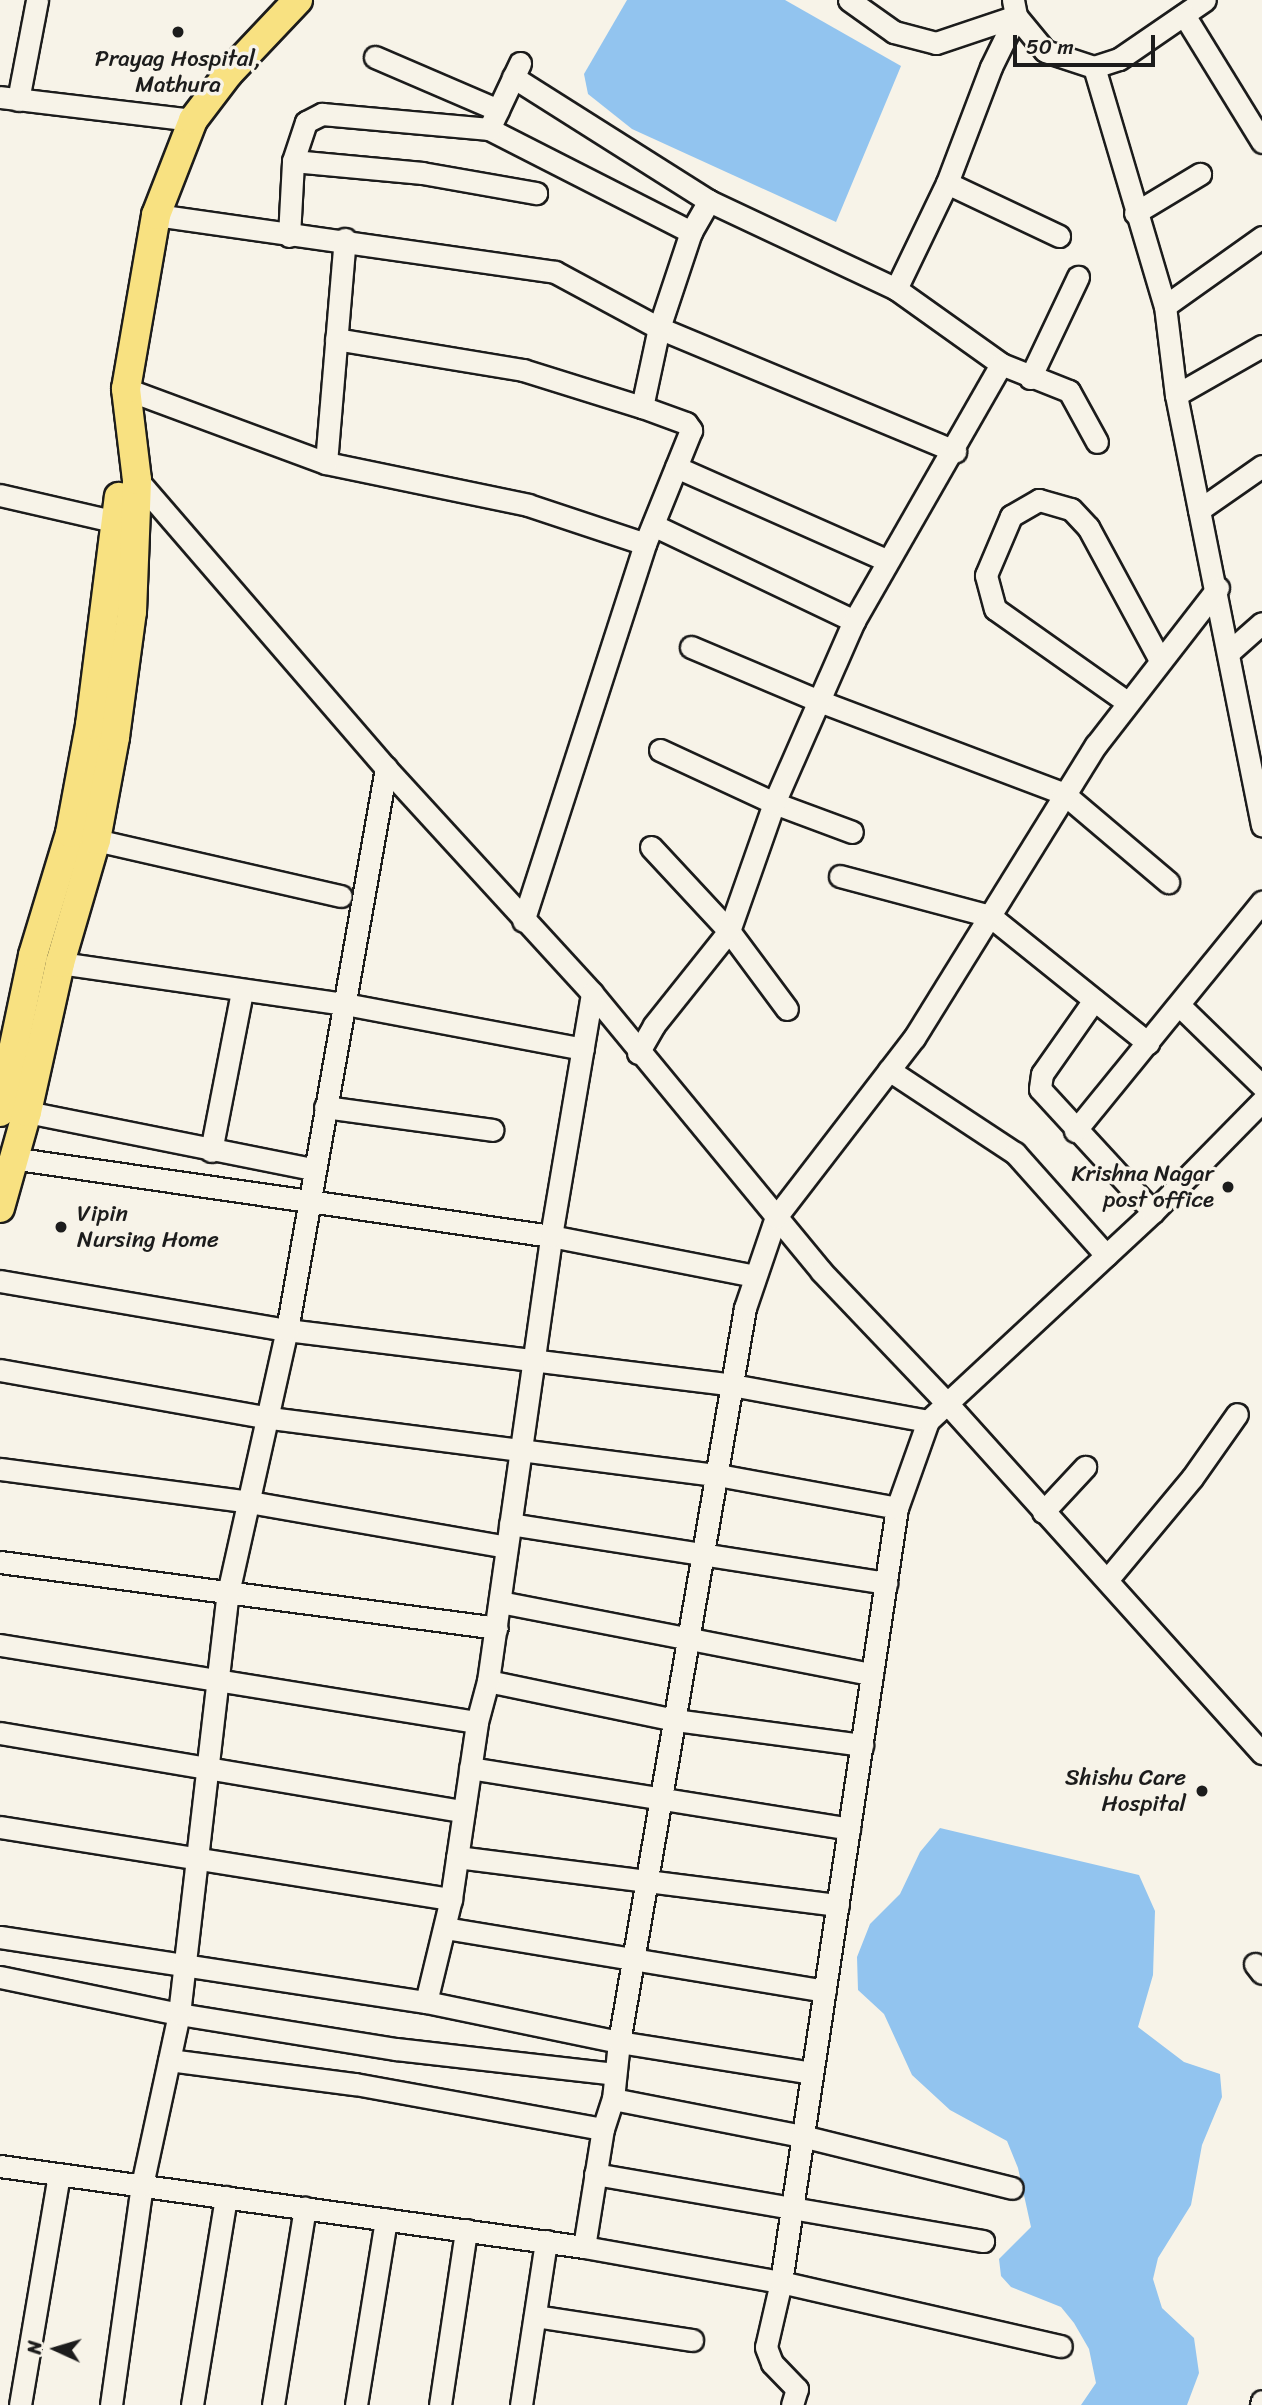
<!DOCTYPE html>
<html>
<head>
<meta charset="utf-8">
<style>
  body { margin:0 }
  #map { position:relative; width:1262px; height:2405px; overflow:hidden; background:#f7f3e8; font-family:Sriracha,sans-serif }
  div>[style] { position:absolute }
  .water>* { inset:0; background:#92c4ef }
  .roads { filter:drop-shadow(2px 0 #1c1c1c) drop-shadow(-2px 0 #1c1c1c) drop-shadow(0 2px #1c1c1c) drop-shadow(0 -2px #1c1c1c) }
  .minor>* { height:21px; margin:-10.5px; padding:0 10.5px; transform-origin:10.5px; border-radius:10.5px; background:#f7f3e8 }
  .major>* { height:28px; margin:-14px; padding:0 14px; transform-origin:14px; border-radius:14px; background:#f8e181 }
  .dots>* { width:19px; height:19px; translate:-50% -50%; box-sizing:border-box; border:4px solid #f7f3e8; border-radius:50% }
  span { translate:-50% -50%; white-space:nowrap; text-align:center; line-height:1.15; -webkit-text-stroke:7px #f7f3e8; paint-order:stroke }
  .poi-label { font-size:23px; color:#1c1c1c }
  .right { translate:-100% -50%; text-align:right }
  .left { translate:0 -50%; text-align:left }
  .north { position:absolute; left:21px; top:2314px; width:70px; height:70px; -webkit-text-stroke:5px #f7f3e8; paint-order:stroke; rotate:274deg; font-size:19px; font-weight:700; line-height:28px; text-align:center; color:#1c1c1c }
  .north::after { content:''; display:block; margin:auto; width:24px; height:32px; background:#1c1c1c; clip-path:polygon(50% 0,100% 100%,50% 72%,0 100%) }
  .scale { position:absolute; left:1013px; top:35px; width:142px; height:32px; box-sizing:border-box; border:4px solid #1c1c1c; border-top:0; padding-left:9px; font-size:21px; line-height:24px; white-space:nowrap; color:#1c1c1c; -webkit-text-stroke:5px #f7f3e8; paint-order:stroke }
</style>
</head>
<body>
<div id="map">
  <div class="water">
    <div style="clip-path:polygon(627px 0,785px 0,901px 66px,836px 222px,632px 129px,588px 94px,584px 74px)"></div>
    <div style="clip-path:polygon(940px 1828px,1139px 1875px,1155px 1911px,1153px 1975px,1138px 2027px,1184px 2062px,1220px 2074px,1222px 2097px,1202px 2145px,1191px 2205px,1158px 2258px,1153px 2279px,1162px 2308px,1194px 2338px,1199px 2373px,1187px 2405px,1081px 2405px,1096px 2383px,1089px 2349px,1074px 2323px,1061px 2307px,1011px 2287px,1001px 2276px,999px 2259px,1031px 2227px,1018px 2168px,1007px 2141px,950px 2110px,912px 2075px,884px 2014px,858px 1990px,857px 1957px,870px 1924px,900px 1894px,920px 1852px)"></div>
  </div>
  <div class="roads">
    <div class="minor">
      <div style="left:849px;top:0;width:55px;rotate:35.4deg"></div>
      <div style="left:894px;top:32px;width:43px;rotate:14.7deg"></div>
      <div style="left:936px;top:43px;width:84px;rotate:-18.6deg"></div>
      <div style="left:1013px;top:0;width:16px;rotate:79deg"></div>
      <div style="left:1016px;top:16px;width:45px;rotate:50.4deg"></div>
      <div style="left:1045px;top:51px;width:52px;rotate:18.1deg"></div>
      <div style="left:1094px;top:67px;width:26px;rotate:-18deg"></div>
      <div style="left:1119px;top:59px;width:104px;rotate:-34.5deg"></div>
      <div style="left:1184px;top:15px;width:149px;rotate:58.4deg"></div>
      <div style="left:375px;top:57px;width:134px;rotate:23.3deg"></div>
      <div style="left:1094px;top:67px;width:249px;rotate:73.5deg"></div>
      <div style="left:1165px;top:306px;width:90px;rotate:83deg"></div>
      <div style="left:1176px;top:395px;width:439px;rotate:78.7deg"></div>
      <div style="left:513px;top:77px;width:232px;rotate:32.3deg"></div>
      <div style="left:709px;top:201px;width:207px;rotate:25.2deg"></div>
      <div style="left:896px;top:289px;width:129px;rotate:35.5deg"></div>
      <div style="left:1001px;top:364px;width:73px;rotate:21.7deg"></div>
      <div style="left:1069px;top:391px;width:58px;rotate:61.2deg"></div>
      <div style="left:0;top:97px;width:194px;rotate:6.8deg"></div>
      <div style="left:18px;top:100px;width:102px;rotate:-79.2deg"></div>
      <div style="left:489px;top:129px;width:227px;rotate:27deg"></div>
      <div style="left:293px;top:161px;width:130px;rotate:5.3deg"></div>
      <div style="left:422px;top:173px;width:116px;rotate:10deg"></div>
      <div style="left:947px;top:183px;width:124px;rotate:25.3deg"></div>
      <div style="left:1135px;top:213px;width:76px;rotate:-31deg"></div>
      <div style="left:156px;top:215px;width:403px;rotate:8.1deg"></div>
      <div style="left:555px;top:272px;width:118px;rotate:28.3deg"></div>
      <div style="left:659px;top:328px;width:321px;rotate:22.6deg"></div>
      <div style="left:289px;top:236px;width:75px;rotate:-86.9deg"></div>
      <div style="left:293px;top:161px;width:41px;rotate:-71.6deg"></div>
      <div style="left:306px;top:122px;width:18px;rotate:-27deg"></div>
      <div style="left:322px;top:114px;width:168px;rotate:5.1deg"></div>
      <div style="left:489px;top:129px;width:73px;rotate:-64.8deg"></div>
      <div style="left:896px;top:289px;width:118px;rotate:-64.3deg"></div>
      <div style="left:947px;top:183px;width:124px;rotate:-69.2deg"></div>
      <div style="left:991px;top:67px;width:57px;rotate:-63.9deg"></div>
      <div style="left:1165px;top:306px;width:119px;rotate:-35.4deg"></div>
      <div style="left:336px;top:339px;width:190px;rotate:9.4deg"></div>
      <div style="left:523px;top:370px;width:125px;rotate:17.3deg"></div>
      <div style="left:642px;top:407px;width:47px;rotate:20deg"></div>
      <div style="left:686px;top:423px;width:9px;rotate:54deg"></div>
      <div style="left:691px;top:430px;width:123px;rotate:112deg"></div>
      <div style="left:645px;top:544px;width:396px;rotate:107.9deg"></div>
      <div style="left:1030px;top:378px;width:112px;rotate:-64.6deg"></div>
      <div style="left:126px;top:389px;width:213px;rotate:20.3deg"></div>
      <div style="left:326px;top:463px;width:206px;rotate:11.7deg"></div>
      <div style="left:528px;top:505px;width:123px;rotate:18.4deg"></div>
      <div style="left:1176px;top:395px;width:99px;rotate:-29.7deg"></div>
      <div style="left:642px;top:407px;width:81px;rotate:-77.9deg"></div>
      <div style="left:659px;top:328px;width:101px;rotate:-71.6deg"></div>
      <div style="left:691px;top:232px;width:36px;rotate:-60deg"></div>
      <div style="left:326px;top:463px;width:225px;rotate:-85.2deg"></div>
      <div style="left:676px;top:467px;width:230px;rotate:23.9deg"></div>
      <div style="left:133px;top:475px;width:387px;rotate:49.2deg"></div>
      <div style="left:386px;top:768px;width:305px;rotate:47.5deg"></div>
      <div style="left:592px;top:993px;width:360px;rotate:50.5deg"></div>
      <div style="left:821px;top:1271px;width:180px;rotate:46.4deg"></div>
      <div style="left:945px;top:1401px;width:474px;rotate:48deg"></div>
      <div style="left:0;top:495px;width:120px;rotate:13deg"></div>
      <div style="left:1199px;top:510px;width:77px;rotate:-34.9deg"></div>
      <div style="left:653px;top:525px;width:223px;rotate:25.5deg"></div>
      <div style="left:691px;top:647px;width:139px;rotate:22.9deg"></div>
      <div style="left:819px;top:701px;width:261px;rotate:20.7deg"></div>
      <div style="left:1063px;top:793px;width:138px;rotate:40.3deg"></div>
      <div style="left:1228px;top:653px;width:45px;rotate:-41.4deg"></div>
      <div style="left:1127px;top:702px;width:161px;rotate:-144.8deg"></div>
      <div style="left:995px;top:609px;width:35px;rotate:-105deg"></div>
      <div style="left:986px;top:575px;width:64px;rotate:-67deg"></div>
      <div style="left:1011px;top:516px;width:32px;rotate:-30deg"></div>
      <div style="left:1039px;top:500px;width:33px;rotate:16deg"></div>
      <div style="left:1071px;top:509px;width:25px;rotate:47deg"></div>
      <div style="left:1088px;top:527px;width:151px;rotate:61.6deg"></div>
      <div style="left:660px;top:750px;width:126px;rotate:24.9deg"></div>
      <div style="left:774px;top:803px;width:83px;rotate:20.4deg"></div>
      <div style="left:96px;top:840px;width:251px;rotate:12.9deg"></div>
      <div style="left:651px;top:847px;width:115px;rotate:47.1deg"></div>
      <div style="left:729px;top:931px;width:97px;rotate:53.4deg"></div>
      <div style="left:840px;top:876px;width:155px;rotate:14.9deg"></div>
      <div style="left:990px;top:916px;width:203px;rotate:38.8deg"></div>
      <div style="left:60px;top:963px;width:288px;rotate:8.2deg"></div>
      <div style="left:345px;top:1004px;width:242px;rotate:10.7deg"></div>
      <div style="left:1094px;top:1000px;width:90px;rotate:125.1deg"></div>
      <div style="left:1042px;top:1074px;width:15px;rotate:98deg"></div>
      <div style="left:1040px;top:1089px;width:167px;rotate:47.4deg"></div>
      <div style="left:1179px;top:1005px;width:116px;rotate:44.3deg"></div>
      <div style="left:638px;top:1053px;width:32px;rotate:-60deg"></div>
      <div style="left:654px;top:1025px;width:120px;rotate:-51.4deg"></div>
      <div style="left:729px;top:931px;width:136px;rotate:-70.6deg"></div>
      <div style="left:774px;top:803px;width:199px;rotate:-66.3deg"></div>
      <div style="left:854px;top:621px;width:296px;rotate:-60.2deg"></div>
      <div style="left:889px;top:1070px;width:151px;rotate:33.4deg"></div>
      <div style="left:1015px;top:1153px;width:137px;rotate:48.3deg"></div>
      <div style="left:325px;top:1107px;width:169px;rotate:7.8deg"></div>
      <div style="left:27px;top:1112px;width:292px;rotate:11.3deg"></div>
      <div style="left:1075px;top:1131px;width:296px;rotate:-50.8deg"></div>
      <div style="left:211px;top:1151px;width:162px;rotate:-79deg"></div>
      <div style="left:11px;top:1158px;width:546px;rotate:8.22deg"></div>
      <div style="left:551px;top:1236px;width:207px;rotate:11.1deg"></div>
      <div style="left:0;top:1281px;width:291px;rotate:9.7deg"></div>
      <div style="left:287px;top:1330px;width:448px;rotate:7deg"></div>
      <div style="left:732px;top:1385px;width:199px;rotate:10.4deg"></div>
      <div style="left:0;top:1370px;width:274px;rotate:10.1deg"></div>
      <div style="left:270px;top:1418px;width:452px;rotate:7.3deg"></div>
      <div style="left:718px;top:1475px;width:182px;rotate:10.4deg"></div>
      <div style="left:0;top:1469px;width:251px;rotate:7.5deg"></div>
      <div style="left:249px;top:1502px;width:261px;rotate:9.9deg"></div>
      <div style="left:1043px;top:1512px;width:62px;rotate:-47deg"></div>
      <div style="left:510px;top:1524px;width:381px;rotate:8.9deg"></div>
      <div style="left:0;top:1562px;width:501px;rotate:7.56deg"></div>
      <div style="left:1107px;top:1580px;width:133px;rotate:-50.2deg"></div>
      <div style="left:1192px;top:1478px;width:78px;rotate:-54.9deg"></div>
      <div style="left:500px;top:1602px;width:379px;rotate:11deg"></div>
      <div style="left:0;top:1645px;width:483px;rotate:9.2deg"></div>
      <div style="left:488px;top:1681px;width:191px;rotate:11.8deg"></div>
      <div style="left:675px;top:1720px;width:189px;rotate:7.6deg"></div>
      <div style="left:0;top:1733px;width:470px;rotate:9.6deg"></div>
      <div style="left:470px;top:1768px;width:384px;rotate:9.1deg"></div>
      <div style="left:0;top:1827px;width:457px;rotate:9.1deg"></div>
      <div style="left:457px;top:1857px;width:384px;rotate:7.2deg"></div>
      <div style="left:445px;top:1928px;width:385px;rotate:9.4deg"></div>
      <div style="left:0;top:1937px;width:431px;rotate:8.7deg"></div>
      <div style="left:426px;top:2002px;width:197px;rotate:11.7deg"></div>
      <div style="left:619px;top:2042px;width:195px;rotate:9.1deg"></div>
      <div style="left:1255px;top:1964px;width:11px;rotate:52deg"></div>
      <div style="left:0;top:1977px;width:183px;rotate:11.7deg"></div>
      <div style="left:179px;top:2014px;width:220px;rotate:9.2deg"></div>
      <div style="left:396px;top:2049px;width:220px;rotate:6.5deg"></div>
      <div style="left:426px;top:2002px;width:106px;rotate:-76.4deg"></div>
      <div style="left:451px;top:1899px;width:179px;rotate:-81.6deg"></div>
      <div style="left:477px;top:1722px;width:42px;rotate:-75deg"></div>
      <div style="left:488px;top:1681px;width:449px;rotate:-81.9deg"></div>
      <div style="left:551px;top:1236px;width:246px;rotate:-80.4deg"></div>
      <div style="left:169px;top:2060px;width:188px;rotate:7.4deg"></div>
      <div style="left:355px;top:2084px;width:252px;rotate:10.3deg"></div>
      <div style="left:613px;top:2099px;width:193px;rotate:11.1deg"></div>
      <div style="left:802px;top:2136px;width:216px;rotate:13.9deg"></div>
      <div style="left:0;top:2166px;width:590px;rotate:7.9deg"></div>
      <div style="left:584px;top:2247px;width:200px;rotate:10.1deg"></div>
      <div style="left:781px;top:2282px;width:287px;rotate:12.9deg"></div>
      <div style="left:595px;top:2174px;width:394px;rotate:9.8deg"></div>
      <div style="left:584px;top:2247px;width:120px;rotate:-80.9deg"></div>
      <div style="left:603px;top:2129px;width:32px;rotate:-72deg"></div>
      <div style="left:613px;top:2099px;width:57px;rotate:-84deg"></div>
      <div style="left:619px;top:2042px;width:745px;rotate:-80.26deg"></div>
      <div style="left:745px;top:1308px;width:96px;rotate:-71.2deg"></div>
      <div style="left:776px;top:1217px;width:226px;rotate:-52.4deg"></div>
      <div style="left:914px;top:1038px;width:345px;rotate:-58.2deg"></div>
      <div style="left:1096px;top:745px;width:199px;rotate:-52.2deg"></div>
      <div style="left:535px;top:2316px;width:159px;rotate:8.7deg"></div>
      <div style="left:20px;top:2405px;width:234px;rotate:-80.4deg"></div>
      <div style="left:111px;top:2405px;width:222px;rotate:-82deg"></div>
      <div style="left:142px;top:2185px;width:175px;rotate:-77.8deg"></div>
      <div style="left:179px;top:2014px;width:424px;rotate:-83.4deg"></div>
      <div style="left:228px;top:1593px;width:270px;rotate:-77.4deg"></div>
      <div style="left:287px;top:1330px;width:571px;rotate:-80.01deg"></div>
      <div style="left:192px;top:2405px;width:211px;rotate:-80.7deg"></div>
      <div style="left:273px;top:2405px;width:200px;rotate:-80.8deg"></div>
      <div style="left:356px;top:2405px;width:188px;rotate:-80.8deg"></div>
      <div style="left:440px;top:2405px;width:177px;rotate:-81.5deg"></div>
      <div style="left:521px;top:2405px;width:166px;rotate:-81.3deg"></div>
      <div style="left:792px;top:2405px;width:17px;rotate:-73deg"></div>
      <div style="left:797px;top:2389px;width:36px;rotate:-134deg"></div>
      <div style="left:772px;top:2363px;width:17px;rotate:-111deg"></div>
      <div style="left:766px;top:2347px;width:67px;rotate:-77deg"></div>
      <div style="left:781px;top:2282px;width:783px;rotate:-81.48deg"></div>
      <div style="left:897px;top:1508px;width:92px;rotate:-70.4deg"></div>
      <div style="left:928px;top:1421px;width:307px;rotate:-42.9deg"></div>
      <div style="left:1153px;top:1212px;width:156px;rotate:-45.5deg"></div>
      <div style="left:1261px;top:2405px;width:4px;rotate:-76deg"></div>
    </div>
    <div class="major">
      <div style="left:0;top:1112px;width:160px;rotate:-78.1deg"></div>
      <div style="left:33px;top:955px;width:127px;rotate:-73.1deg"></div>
      <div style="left:70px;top:833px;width:110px;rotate:-79.5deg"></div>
      <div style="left:90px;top:725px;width:230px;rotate:-82.8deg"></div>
      <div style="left:0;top:1208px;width:100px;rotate:-74.3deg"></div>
      <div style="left:27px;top:1112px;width:153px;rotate:-77.5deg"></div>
      <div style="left:60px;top:963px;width:128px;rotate:-73.7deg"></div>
      <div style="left:96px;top:840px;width:105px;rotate:-79.5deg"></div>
      <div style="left:115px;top:737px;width:126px;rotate:-82.3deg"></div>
      <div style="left:132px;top:612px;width:132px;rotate:-87.8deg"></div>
      <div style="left:137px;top:480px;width:92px;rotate:-96.9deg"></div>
      <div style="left:126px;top:389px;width:177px;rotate:-80.2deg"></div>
      <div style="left:156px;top:215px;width:102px;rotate:-68.7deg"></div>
      <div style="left:193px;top:120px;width:58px;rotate:-52.7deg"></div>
      <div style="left:228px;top:74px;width:102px;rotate:-46.6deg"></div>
    </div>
  </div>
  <div class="dots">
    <div style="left:178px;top:32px;background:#1c1c1c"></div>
    <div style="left:1228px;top:1187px;background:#1c1c1c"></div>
    <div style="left:61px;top:1227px;background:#1c1c1c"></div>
    <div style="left:1202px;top:1791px;background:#1c1c1c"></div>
  </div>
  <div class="poi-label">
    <span style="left:178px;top:72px">Prayag Hospital,<br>Mathura</span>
    <span class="right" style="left:1214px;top:1187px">Krishna Nagar<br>post office</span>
    <span class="left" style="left:77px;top:1227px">Vipin<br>Nursing Home</span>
    <span class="right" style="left:1186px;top:1791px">Shishu Care<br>Hospital</span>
  </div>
  <div class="north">N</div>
  <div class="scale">50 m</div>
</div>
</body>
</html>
